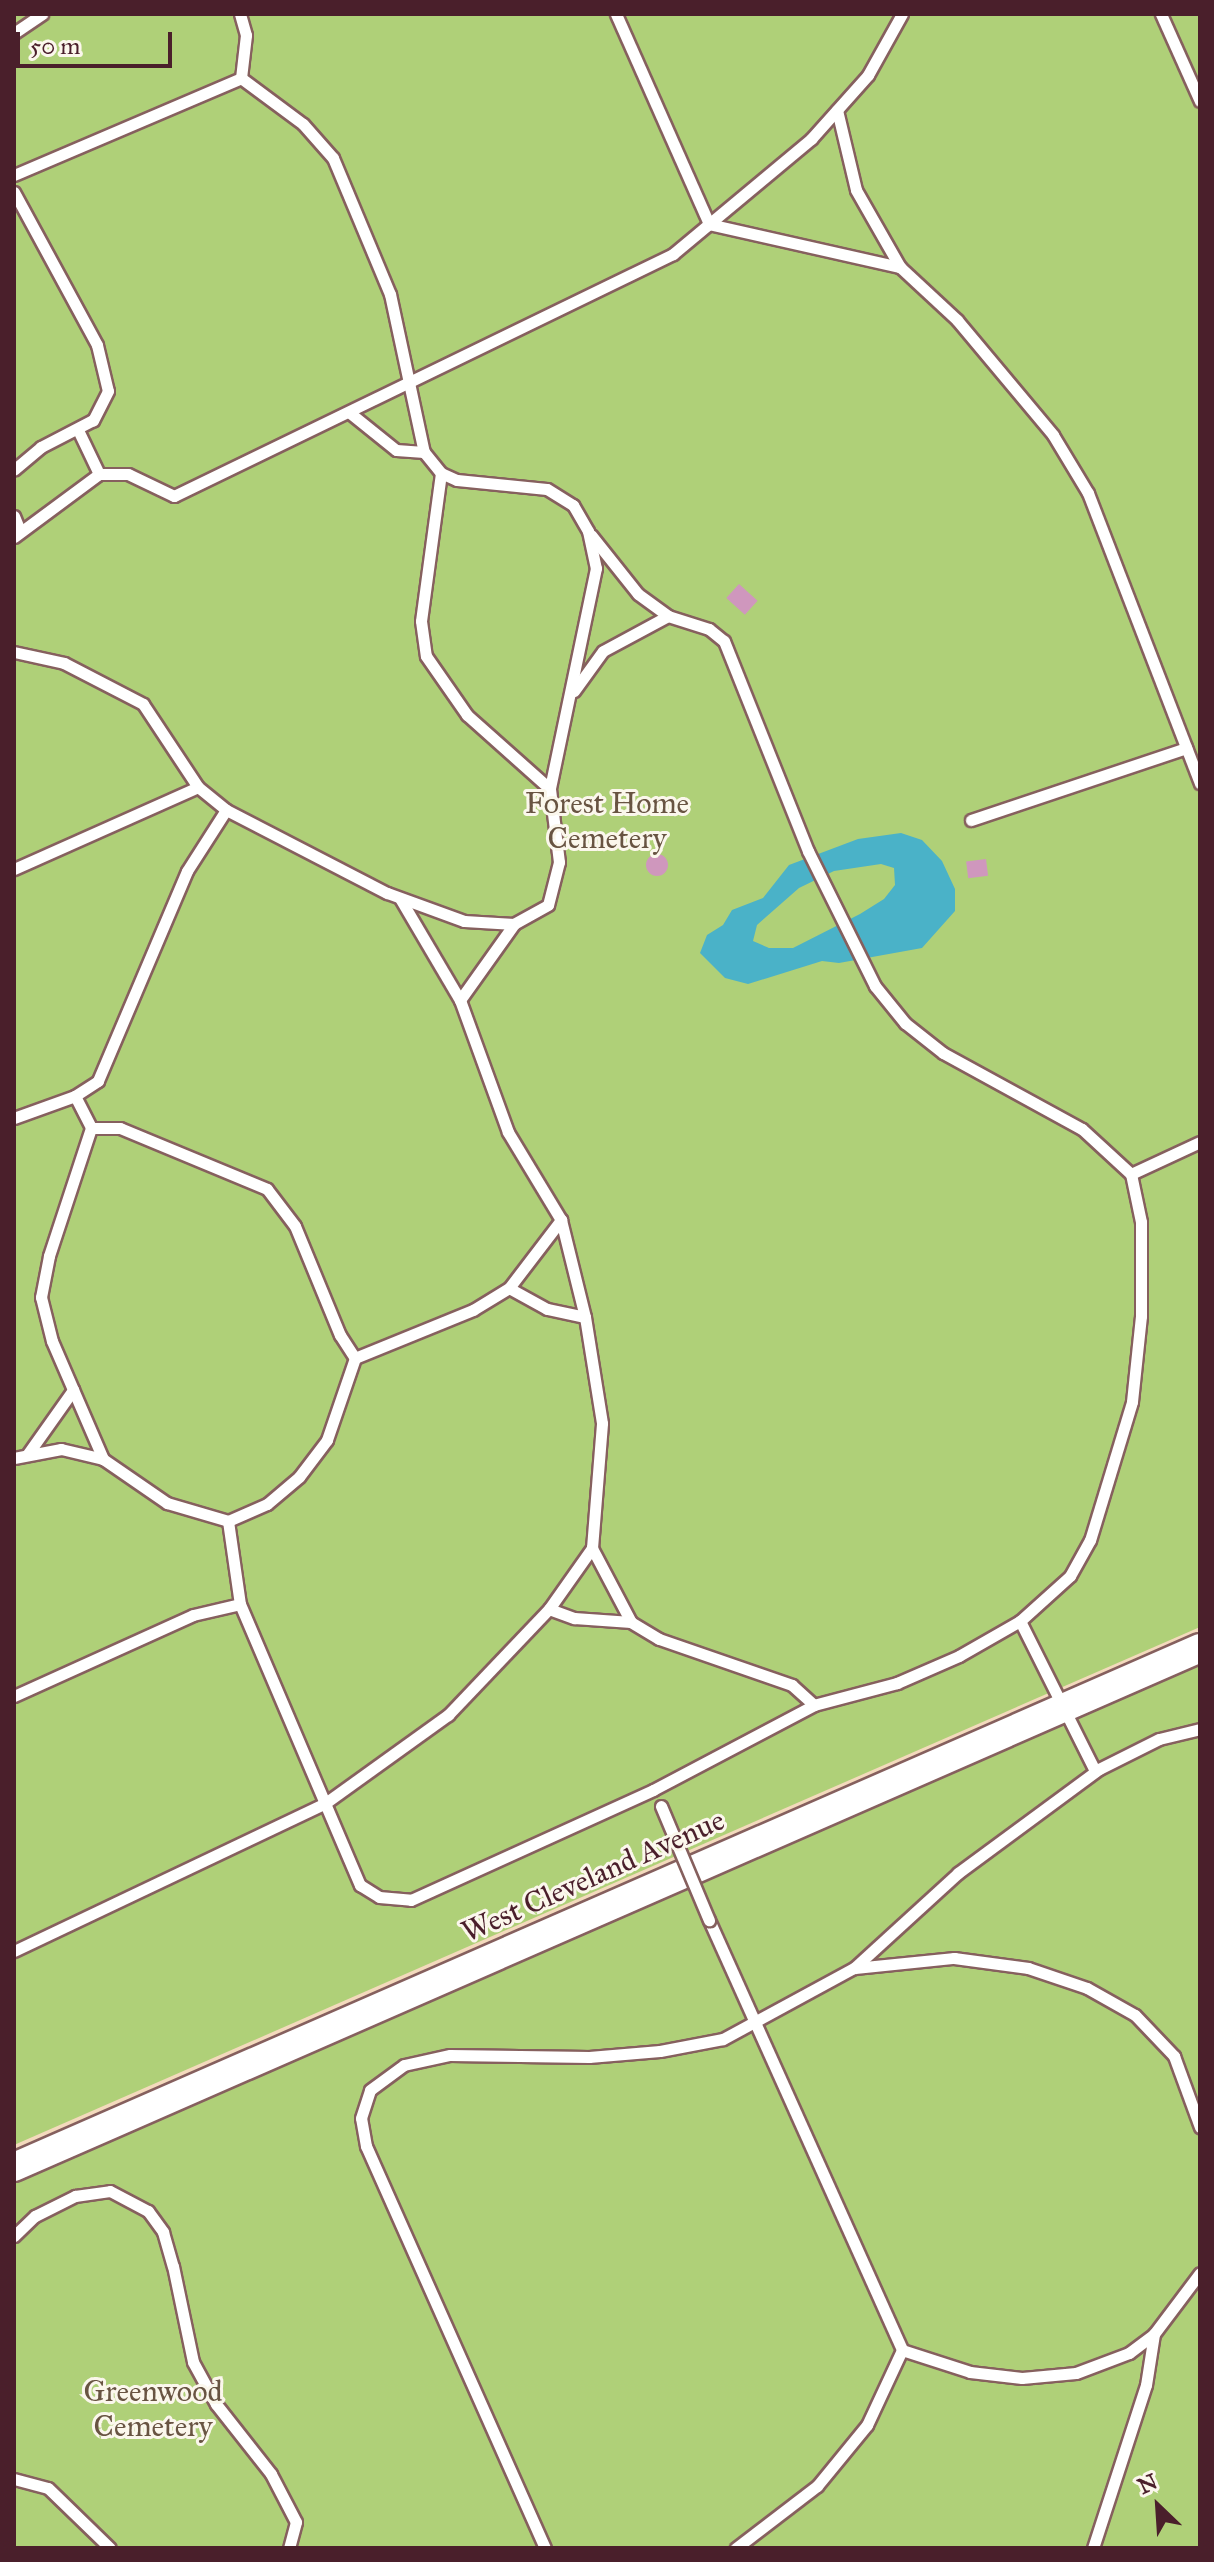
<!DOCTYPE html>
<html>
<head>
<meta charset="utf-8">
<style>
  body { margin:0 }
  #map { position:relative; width:1214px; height:2562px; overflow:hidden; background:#f4dabd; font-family:"IM FELL Great Primer",serif }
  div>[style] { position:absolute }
  .green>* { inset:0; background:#afd078 }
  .water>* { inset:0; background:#4ab2c8 }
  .building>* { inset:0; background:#cf97bd; transform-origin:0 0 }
  .round { border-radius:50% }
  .roads { filter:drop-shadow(2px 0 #86605e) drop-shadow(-2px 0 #86605e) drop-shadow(0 2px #86605e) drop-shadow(0 -2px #86605e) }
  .service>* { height:11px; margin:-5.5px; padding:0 5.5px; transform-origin:5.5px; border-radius:5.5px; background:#fff }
  .tertiary>* { height:28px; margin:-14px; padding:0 14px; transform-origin:14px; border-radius:14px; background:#fff }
  .bridges { filter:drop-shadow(2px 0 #86605e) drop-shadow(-2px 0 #86605e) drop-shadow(0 2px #86605e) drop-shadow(0 -2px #86605e) }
  .service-bridge>* { height:11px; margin:-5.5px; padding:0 5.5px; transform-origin:5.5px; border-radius:5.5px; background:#fff }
  span { translate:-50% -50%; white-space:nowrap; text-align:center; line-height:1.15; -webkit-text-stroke:6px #fbf7ec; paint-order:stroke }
  .park-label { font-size:30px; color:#685442 }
  .street-label { font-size:30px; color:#4a1f2b }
  .frame { position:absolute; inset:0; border:16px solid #4a1f2b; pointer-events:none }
  .north { position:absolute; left:1118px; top:2466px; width:80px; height:80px; -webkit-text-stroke:6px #fbf7ec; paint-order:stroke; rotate:335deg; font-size:22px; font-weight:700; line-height:32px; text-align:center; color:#4a1f2b }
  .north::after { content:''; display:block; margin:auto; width:28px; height:36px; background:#4a1f2b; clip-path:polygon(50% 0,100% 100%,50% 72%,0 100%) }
  .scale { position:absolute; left:16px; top:32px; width:156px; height:36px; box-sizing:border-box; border:4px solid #4a1f2b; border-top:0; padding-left:10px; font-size:24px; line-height:28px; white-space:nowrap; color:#4a1f2b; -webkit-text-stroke:6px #fbf7ec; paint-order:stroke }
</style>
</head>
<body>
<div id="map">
  <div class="green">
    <div style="clip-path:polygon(14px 14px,1200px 14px,1200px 1627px,14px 2145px)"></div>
    <div style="clip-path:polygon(1200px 1665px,1200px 2548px,14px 2548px,14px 2183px)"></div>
  </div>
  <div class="water">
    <div style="clip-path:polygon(evenodd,901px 833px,922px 840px,942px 861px,955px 889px,955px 911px,922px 948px,839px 963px,822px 961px,748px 984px,725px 978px,700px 953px,707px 935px,723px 925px,732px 910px,763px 898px,789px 865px,858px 839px,901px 833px,881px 864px,894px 868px,895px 885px,884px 899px,860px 914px,793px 948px,769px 948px,753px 941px,757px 925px,799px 888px,834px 871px,881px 864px)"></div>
  </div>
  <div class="building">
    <div style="left:739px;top:584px;width:25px;height:19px;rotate:42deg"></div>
    <div class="round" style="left:646px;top:854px;width:22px;height:22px"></div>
    <div style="left:986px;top:859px;width:17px;height:20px;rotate:83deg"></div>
  </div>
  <div class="roads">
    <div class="service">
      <div style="left:240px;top:14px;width:22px;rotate:74deg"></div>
      <div style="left:246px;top:35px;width:43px;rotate:96.6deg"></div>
      <div style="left:616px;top:14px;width:230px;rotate:66.1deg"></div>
      <div style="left:709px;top:224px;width:196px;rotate:12.7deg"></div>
      <div style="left:900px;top:267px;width:78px;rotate:42.9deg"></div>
      <div style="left:957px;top:320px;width:150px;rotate:50.1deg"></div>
      <div style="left:1053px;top:435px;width:68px;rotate:58.9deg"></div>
      <div style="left:1088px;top:493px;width:311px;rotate:68.9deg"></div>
      <div style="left:1161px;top:14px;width:95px;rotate:65.9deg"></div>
      <div style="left:14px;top:33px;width:34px;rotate:-34deg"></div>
      <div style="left:837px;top:110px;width:82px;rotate:76.6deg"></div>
      <div style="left:856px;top:190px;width:89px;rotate:60.3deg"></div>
      <div style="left:14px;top:175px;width:247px;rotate:-23.1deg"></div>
      <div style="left:241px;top:78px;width:77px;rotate:36.6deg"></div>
      <div style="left:303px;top:124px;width:45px;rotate:48.6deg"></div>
      <div style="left:333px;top:158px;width:147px;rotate:67.3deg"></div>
      <div style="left:390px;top:294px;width:162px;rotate:77.9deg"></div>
      <div style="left:424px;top:452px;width:27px;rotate:51deg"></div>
      <div style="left:441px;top:473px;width:149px;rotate:97.7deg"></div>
      <div style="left:421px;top:621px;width:35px;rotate:82deg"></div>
      <div style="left:426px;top:656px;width:72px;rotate:55.2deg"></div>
      <div style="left:467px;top:715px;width:111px;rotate:41.7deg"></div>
      <div style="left:550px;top:789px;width:74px;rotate:83deg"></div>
      <div style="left:559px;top:862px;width:44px;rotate:104.3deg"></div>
      <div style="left:548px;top:905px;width:39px;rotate:151deg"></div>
      <div style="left:514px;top:924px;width:50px;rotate:-176.6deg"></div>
      <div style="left:464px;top:921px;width:82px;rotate:-160deg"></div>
      <div style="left:387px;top:893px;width:181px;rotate:-152.7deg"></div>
      <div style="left:14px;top:192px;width:174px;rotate:61.5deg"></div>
      <div style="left:97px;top:345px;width:47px;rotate:76.6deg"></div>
      <div style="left:108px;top:391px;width:33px;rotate:117deg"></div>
      <div style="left:93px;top:420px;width:59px;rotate:152.6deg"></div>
      <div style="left:41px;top:447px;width:35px;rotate:140deg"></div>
      <div style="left:350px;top:413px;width:59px;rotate:38.8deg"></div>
      <div style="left:396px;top:450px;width:28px;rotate:4deg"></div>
      <div style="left:78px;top:430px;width:49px;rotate:64.5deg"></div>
      <div style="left:441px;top:473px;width:17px;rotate:24deg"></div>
      <div style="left:457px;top:480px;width:90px;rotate:5.7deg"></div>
      <div style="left:547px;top:489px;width:31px;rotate:32deg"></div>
      <div style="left:573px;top:505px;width:30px;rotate:60deg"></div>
      <div style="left:588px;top:531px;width:38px;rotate:78deg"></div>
      <div style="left:596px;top:568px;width:226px;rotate:101.8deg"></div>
      <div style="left:14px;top:516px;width:16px;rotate:68deg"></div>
      <div style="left:591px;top:535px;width:75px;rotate:51.5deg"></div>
      <div style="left:638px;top:594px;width:37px;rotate:36deg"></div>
      <div style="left:14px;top:537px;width:106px;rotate:-36.5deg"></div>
      <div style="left:99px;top:474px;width:29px"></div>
      <div style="left:128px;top:474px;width:51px;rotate:25.6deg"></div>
      <div style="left:174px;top:496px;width:555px;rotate:-25.87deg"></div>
      <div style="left:673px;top:254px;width:180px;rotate:-39.8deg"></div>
      <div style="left:811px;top:139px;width:86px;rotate:-48.3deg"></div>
      <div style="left:868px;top:75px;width:70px;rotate:-60.9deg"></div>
      <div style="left:14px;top:652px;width:51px;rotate:12.4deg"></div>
      <div style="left:64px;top:663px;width:89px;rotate:27.4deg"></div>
      <div style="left:143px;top:704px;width:100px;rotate:56.5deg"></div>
      <div style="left:198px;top:787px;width:36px;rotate:39deg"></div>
      <div style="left:226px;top:810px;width:72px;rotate:122.6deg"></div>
      <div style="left:187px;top:871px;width:228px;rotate:113deg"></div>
      <div style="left:98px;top:1081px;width:27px;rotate:147deg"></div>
      <div style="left:75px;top:1096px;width:65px;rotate:160.2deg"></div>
      <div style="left:574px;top:691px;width:49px;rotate:-54.1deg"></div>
      <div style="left:603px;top:651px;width:74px;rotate:-28.3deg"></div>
      <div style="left:668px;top:616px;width:43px;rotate:17.6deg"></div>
      <div style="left:709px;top:629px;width:19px;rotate:39deg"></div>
      <div style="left:724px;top:641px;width:226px;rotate:68.2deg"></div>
      <div style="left:808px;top:851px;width:151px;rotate:63.6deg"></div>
      <div style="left:875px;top:986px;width:48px;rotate:51deg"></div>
      <div style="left:905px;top:1023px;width:48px;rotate:38.3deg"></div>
      <div style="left:943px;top:1053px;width:158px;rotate:28.7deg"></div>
      <div style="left:1082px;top:1129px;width:67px;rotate:42.6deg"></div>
      <div style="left:1131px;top:1174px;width:49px;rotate:78.2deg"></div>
      <div style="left:1141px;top:1222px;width:94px;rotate:90deg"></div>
      <div style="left:1141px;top:1316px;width:86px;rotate:96deg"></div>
      <div style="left:1132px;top:1402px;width:144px;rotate:106.9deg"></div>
      <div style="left:1090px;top:1540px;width:41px;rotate:119.1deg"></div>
      <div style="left:1070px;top:1576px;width:67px;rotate:138deg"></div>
      <div style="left:1020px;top:1621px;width:70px;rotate:150.2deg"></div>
      <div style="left:959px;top:1656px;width:68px;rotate:156.5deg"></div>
      <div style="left:897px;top:1683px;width:86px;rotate:165.2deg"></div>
      <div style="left:971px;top:820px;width:227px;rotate:-18.5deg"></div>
      <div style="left:14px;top:869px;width:201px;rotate:-24deg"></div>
      <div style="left:401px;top:900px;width:116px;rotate:59.5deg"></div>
      <div style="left:75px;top:1096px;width:36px;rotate:63deg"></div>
      <div style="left:91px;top:1128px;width:29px"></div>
      <div style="left:120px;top:1128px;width:159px;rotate:22.5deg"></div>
      <div style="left:267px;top:1189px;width:46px;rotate:52.9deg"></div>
      <div style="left:295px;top:1226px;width:118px;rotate:67.6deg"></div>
      <div style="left:340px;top:1335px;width:27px;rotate:57deg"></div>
      <div style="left:91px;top:1128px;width:135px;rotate:108.2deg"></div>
      <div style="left:49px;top:1256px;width:42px;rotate:101deg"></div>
      <div style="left:41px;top:1297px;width:45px;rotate:76deg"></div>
      <div style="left:52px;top:1341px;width:129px;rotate:66.6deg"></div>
      <div style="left:103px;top:1459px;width:78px;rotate:34.5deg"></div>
      <div style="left:167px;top:1503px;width:64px;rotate:16.4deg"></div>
      <div style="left:1131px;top:1174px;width:76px;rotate:-24.9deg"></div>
      <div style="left:509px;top:1288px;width:86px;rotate:-52.6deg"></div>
      <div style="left:585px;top:1317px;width:39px;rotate:-168deg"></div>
      <div style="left:547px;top:1309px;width:43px;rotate:-151.1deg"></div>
      <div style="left:509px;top:1288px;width:42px;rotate:148.6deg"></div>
      <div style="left:473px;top:1310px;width:127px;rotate:157.9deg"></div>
      <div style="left:355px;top:1358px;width:87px;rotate:108.9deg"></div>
      <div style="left:327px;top:1440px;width:46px;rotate:127.1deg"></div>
      <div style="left:299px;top:1477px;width:42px;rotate:139.8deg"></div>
      <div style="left:267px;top:1504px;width:43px;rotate:156.4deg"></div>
      <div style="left:228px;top:1521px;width:84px;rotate:81.8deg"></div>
      <div style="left:240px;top:1604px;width:306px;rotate:66.9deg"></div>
      <div style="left:360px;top:1885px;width:22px;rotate:32deg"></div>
      <div style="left:379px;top:1897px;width:32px;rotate:5deg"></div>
      <div style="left:411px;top:1900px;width:266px;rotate:-24.4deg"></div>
      <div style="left:653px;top:1790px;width:182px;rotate:-27.8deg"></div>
      <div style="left:814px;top:1705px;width:30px;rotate:-138deg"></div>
      <div style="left:792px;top:1685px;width:141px;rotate:-160.9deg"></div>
      <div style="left:659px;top:1639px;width:33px;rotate:-149deg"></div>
      <div style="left:631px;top:1622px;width:84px;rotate:-117.8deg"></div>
      <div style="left:27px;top:1455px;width:80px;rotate:-54.7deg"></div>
      <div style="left:14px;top:1458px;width:48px;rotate:-10.8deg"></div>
      <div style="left:61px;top:1449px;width:43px;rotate:13.4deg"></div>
      <div style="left:549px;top:1609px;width:27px;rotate:20deg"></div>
      <div style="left:574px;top:1618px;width:57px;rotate:4deg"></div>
      <div style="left:1020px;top:1621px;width:168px;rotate:63.4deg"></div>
      <div style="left:14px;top:1696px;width:196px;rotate:-24.3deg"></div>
      <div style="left:193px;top:1615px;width:48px;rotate:-13.2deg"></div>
      <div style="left:709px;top:1920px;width:471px;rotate:65.8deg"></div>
      <div style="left:902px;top:2350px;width:83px;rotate:115deg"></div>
      <div style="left:867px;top:2425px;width:79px;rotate:129.3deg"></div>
      <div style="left:817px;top:2486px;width:102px;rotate:142.6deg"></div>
      <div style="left:14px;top:1951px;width:343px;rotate:-25.4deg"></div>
      <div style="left:324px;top:1804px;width:153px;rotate:-35.7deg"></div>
      <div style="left:448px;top:1715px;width:146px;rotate:-46.4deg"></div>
      <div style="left:549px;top:1609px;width:75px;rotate:-54.8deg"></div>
      <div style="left:592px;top:1548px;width:125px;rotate:-85.4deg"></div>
      <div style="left:602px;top:1423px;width:107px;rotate:-99.1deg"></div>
      <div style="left:585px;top:1317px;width:100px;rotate:-103.9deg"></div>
      <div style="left:561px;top:1220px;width:103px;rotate:-121.1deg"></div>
      <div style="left:508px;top:1132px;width:140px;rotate:-110deg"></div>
      <div style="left:460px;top:1000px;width:93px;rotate:-54.6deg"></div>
      <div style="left:855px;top:1968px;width:100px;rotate:-5.8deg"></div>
      <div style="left:954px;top:1958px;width:75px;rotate:7.7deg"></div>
      <div style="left:1028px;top:1968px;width:62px;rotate:18.7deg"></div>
      <div style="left:1087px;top:1988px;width:55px;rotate:29.4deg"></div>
      <div style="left:1135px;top:2015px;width:57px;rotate:46.4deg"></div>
      <div style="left:1174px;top:2056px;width:76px;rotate:69.9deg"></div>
      <div style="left:14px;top:2236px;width:29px;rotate:-44deg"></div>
      <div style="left:35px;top:2216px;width:45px;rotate:-26.6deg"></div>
      <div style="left:75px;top:2196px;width:35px;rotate:-8deg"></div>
      <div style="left:110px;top:2191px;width:43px;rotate:27.8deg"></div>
      <div style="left:148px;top:2211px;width:26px;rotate:54deg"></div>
      <div style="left:163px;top:2232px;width:35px;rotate:74deg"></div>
      <div style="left:173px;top:2266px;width:98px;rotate:78.2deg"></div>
      <div style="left:193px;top:2362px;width:48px;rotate:61.3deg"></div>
      <div style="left:216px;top:2404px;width:89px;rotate:51.8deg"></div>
      <div style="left:271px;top:2474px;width:54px;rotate:62.5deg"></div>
      <div style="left:296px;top:2522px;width:27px;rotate:105deg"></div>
      <div style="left:902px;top:2350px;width:71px;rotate:17.9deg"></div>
      <div style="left:970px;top:2372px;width:52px;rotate:6.6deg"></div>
      <div style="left:1022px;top:2378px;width:54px;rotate:-5.3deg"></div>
      <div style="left:1076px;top:2373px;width:57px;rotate:-20.7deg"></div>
      <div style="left:1129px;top:2353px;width:31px;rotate:-37deg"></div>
      <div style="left:1154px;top:2334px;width:76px;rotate:-53deg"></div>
      <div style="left:14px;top:2479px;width:35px;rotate:15deg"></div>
      <div style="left:48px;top:2488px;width:86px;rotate:44.1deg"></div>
      <div style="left:545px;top:2548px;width:440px;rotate:-114deg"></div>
      <div style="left:366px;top:2146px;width:28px;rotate:-100deg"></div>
      <div style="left:361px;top:2118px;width:29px;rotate:-72deg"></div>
      <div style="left:370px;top:2090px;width:42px;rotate:-36.3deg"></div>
      <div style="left:404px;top:2065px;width:47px;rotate:-12.3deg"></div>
      <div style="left:450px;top:2055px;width:139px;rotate:0.8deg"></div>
      <div style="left:589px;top:2057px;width:71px;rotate:-4.8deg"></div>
      <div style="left:660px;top:2051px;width:64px;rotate:-10.8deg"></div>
      <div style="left:723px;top:2039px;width:149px;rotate:-28.5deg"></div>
      <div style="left:854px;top:1968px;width:141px;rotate:-42.4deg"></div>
      <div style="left:958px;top:1873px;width:175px;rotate:-36.4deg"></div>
      <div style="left:1099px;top:1769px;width:67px;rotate:-26.6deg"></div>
      <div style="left:1159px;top:1739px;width:42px;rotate:-13.7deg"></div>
      <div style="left:1093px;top:2548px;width:171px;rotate:-72deg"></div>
      <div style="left:1146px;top:2385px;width:52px;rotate:-81.1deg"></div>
    </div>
    <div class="tertiary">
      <div style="left:14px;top:2167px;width:1295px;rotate:-23.63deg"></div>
    </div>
  </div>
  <div class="bridges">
    <div class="service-bridge">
      <div style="left:661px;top:1806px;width:124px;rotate:67.2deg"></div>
    </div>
  </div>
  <div class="park-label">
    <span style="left:607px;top:820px">Forest Home<br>Cemetery</span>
    <span style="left:153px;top:2408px">Greenwood<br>Cemetery</span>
  </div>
  <div class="street-label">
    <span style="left:593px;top:1876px;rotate:-24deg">West Cleveland Avenue</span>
  </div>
  <div class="frame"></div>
  <div class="north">N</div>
  <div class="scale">50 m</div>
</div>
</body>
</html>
